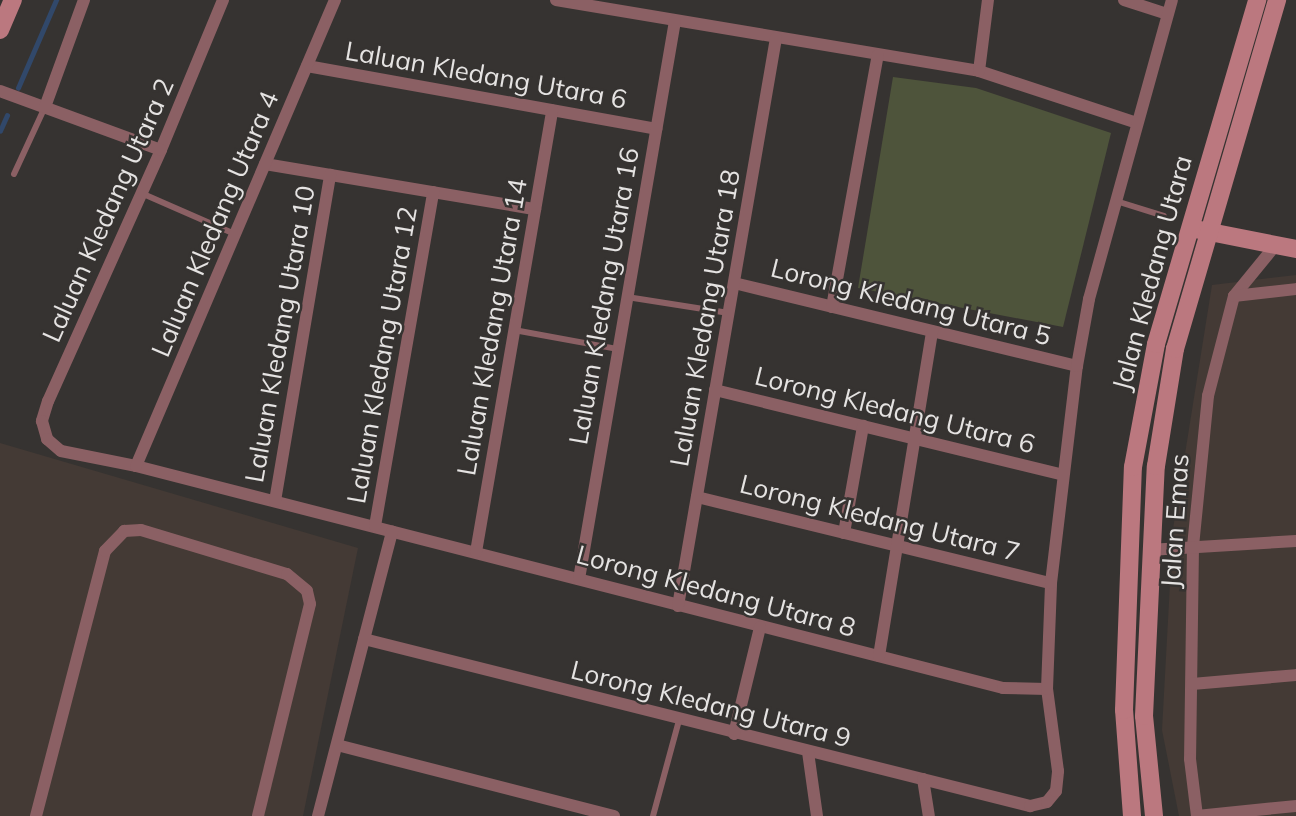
<!DOCTYPE html>
<html>
<head>
<meta charset="utf-8">
<style>
  body { margin:0 }
  #map { position:relative; width:1296px; height:816px; overflow:hidden; background:#363331; font-family:Mulish,sans-serif }
  div>[style] { position:absolute }
  .built>* { inset:0; background:#443a35 }
  .green>* { inset:0; background:#4e543b }
  .stream>* { height:4.5px; margin:-2.25px; padding:0 2.25px; transform-origin:2.25px; border-radius:2.25px; background:#31486a }
  .lane>* { height:6px; margin:-3px; padding:0 3px; transform-origin:3px; border-radius:3px; background:#8b6064 }
  .street>* { height:12px; margin:-6px; padding:0 6px; transform-origin:6px; border-radius:6px; background:#8b6064 }
  .secondary>* { height:18px; margin:-9px; padding:0 9px; transform-origin:9px; border-radius:9px; background:#bb787f }
  span { translate:-50% -50%; white-space:nowrap; text-align:center; line-height:1.15; -webkit-text-stroke:5px #363331; paint-order:stroke }
  .street-label { font-size:26px; color:#e5e3e2 }
</style>
</head>
<body>
<div id="map">
  <div class="built">
    <div style="clip-path:polygon(1296px 275px,1296px 816px,1179px 816px,1162px 730px,1173px 529px,1212px 285px)"></div>
    <div style="clip-path:polygon(0 443px,358px 548px,303px 816px,0 816px)"></div>
  </div>
  <div class="green">
    <div style="clip-path:polygon(893px 77px,976px 88px,1111px 133px,1063px 327px,858px 288px)"></div>
  </div>
  <div class="stream">
    <div style="left:18px;top:88px;width:96px;rotate:-66.6deg"></div>
    <div style="left:0;top:131px;width:17px;rotate:-66deg"></div>
  </div>
  <div class="lane">
    <div style="left:14px;top:174px;width:74px;rotate:-65.2deg"></div>
    <div style="left:141px;top:193px;width:103px;rotate:23.6deg"></div>
    <div style="left:1116px;top:201px;width:50px;rotate:17.4deg"></div>
    <div style="left:627px;top:297px;width:103px;rotate:8.9deg"></div>
    <div style="left:514px;top:330px;width:106px;rotate:10.4deg"></div>
    <div style="left:653px;top:816px;width:99px;rotate:-74.8deg"></div>
  </div>
  <div class="street">
    <div style="left:223px;top:0;width:162px;rotate:112.5deg"></div>
    <div style="left:161px;top:150px;width:275px;rotate:114.2deg"></div>
    <div style="left:48px;top:401px;width:21px;rotate:107deg"></div>
    <div style="left:42px;top:421px;width:19px;rotate:74deg"></div>
    <div style="left:47px;top:439px;width:18px;rotate:41deg"></div>
    <div style="left:61px;top:451px;width:76px;rotate:11.3deg"></div>
    <div style="left:136px;top:466px;width:895px;rotate:14.36deg"></div>
    <div style="left:1003px;top:688px;width:44px;rotate:1.3deg"></div>
    <div style="left:556px;top:0;width:429px;rotate:9.5deg"></div>
    <div style="left:979px;top:71px;width:166px;rotate:18.2deg"></div>
    <div style="left:1124px;top:0;width:45px;rotate:18deg"></div>
    <div style="left:307px;top:66px;width:355px;rotate:10.2deg"></div>
    <div style="left:979px;top:71px;width:72px;rotate:-82.8deg"></div>
    <div style="left:0;top:91px;width:171px;rotate:20.1deg"></div>
    <div style="left:45px;top:107px;width:114px;rotate:-70deg"></div>
    <div style="left:265px;top:164px;width:274px;rotate:9.5deg"></div>
    <div style="left:1274px;top:247px;width:63px;rotate:129.2deg"></div>
    <div style="left:1234px;top:296px;width:103px;rotate:104.6deg"></div>
    <div style="left:1208px;top:396px;width:152px;rotate:95.7deg"></div>
    <div style="left:1193px;top:547px;width:212px;rotate:90.8deg"></div>
    <div style="left:1190px;top:759px;width:57px;rotate:83deg"></div>
    <div style="left:1197px;top:816px;width:100px;rotate:-5.8deg"></div>
    <div style="left:734px;top:283px;width:353px;rotate:13.6deg"></div>
    <div style="left:1234px;top:296px;width:62px;rotate:-6.4deg"></div>
    <div style="left:832px;top:307px;width:256px;rotate:-79.7deg"></div>
    <div style="left:715px;top:390px;width:358px;rotate:13.7deg"></div>
    <div style="left:136px;top:466px;width:507px;rotate:-66.88deg"></div>
    <div style="left:697px;top:497px;width:364px;rotate:13.7deg"></div>
    <div style="left:275px;top:501px;width:331px;rotate:-80.4deg"></div>
    <div style="left:375px;top:526px;width:339px;rotate:-80.1deg"></div>
    <div style="left:844px;top:533px;width:109px;rotate:-79.9deg"></div>
    <div style="left:1149px;top:550px;width:147px;rotate:-3.5deg"></div>
    <div style="left:476px;top:552px;width:448px;rotate:-80.2deg"></div>
    <div style="left:579px;top:579px;width:566px;rotate:-80.24deg"></div>
    <div style="left:678px;top:606px;width:576px;rotate:-80.21deg"></div>
    <div style="left:364px;top:639px;width:687px;rotate:14.08deg"></div>
    <div style="left:1030px;top:806px;width:17px;rotate:-13deg"></div>
    <div style="left:1047px;top:802px;width:14px;rotate:-51deg"></div>
    <div style="left:1056px;top:791px;width:20px;rotate:-84deg"></div>
    <div style="left:1058px;top:771px;width:83px;rotate:-97.6deg"></div>
    <div style="left:1047px;top:689px;width:106px;rotate:-87.8deg"></div>
    <div style="left:1051px;top:583px;width:219px;rotate:-83.2deg"></div>
    <div style="left:1077px;top:366px;width:68px;rotate:-79.8deg"></div>
    <div style="left:1089px;top:299px;width:310px;rotate:-74.5deg"></div>
    <div style="left:879px;top:656px;width:329px;rotate:-80.7deg"></div>
    <div style="left:1192px;top:684px;width:104px;rotate:-4.9deg"></div>
    <div style="left:734px;top:734px;width:110px;rotate:-76.3deg"></div>
    <div style="left:337px;top:745px;width:286px;rotate:14.4deg"></div>
    <div style="left:808px;top:752px;width:65px;rotate:82deg"></div>
    <div style="left:923px;top:779px;width:37px;rotate:81deg"></div>
    <div style="left:36px;top:816px;width:274px;rotate:-75.4deg"></div>
    <div style="left:105px;top:551px;width:28px;rotate:-46deg"></div>
    <div style="left:124px;top:531px;width:17px;rotate:-3deg"></div>
    <div style="left:141px;top:530px;width:152px;rotate:16.8deg"></div>
    <div style="left:287px;top:574px;width:26px;rotate:40deg"></div>
    <div style="left:307px;top:591px;width:13px;rotate:77deg"></div>
    <div style="left:310px;top:604px;width:218px;rotate:103.8deg"></div>
    <div style="left:318px;top:816px;width:294px;rotate:-75.4deg"></div>
  </div>
  <div class="secondary">
    <div style="left:0;top:30px;width:33px;rotate:-67deg"></div>
    <div style="left:1195px;top:229px;width:103px;rotate:11.2deg"></div>
    <div style="left:1132px;top:816px;width:106px;rotate:-94.3deg"></div>
    <div style="left:1124px;top:710px;width:243px;rotate:-87.9deg"></div>
    <div style="left:1133px;top:467px;width:125px;rotate:-79.4deg"></div>
    <div style="left:1156px;top:344px;width:359px;rotate:-73.6deg"></div>
    <div style="left:1154px;top:816px;width:100px;rotate:-95.7deg"></div>
    <div style="left:1144px;top:716px;width:250px;rotate:-87.3deg"></div>
    <div style="left:1156px;top:466px;width:119px;rotate:-80.8deg"></div>
    <div style="left:1175px;top:349px;width:364px;rotate:-73.7deg"></div>
  </div>
  <div class="street-label">
    <span style="left:486px;top:75px;rotate:10deg">Laluan Kledang Utara 6</span>
    <span style="left:108px;top:210px;rotate:-66deg">Laluan Kledang Utara 2</span>
    <span style="left:215px;top:224px;rotate:-67deg">Laluan Kledang Utara 4</span>
    <span style="left:1152px;top:273px;rotate:-75deg">Jalan Kledang Utara</span>
    <span style="left:604px;top:296px;rotate:-80deg">Laluan Kledang Utara 16</span>
    <span style="left:911px;top:302px;rotate:14deg">Lorong Kledang Utara 5</span>
    <span style="left:705px;top:318px;rotate:-80deg">Laluan Kledang Utara 18</span>
    <span style="left:492px;top:327px;rotate:-80deg">Laluan Kledang Utara 14</span>
    <span style="left:280px;top:334px;rotate:-80deg">Laluan Kledang Utara 10</span>
    <span style="left:382px;top:355px;rotate:-80deg">Laluan Kledang Utara 12</span>
    <span style="left:895px;top:410px;rotate:14deg">Lorong Kledang Utara 6</span>
    <span style="left:880px;top:518px;rotate:14deg">Lorong Kledang Utara 7</span>
    <span style="left:1175px;top:521px;rotate:-86deg">Jalan Emas</span>
    <span style="left:716px;top:591px;rotate:15deg">Lorong Kledang Utara 8</span>
    <span style="left:711px;top:704px;rotate:14deg">Lorong Kledang Utara 9</span>
  </div>
</div>
</body>
</html>
